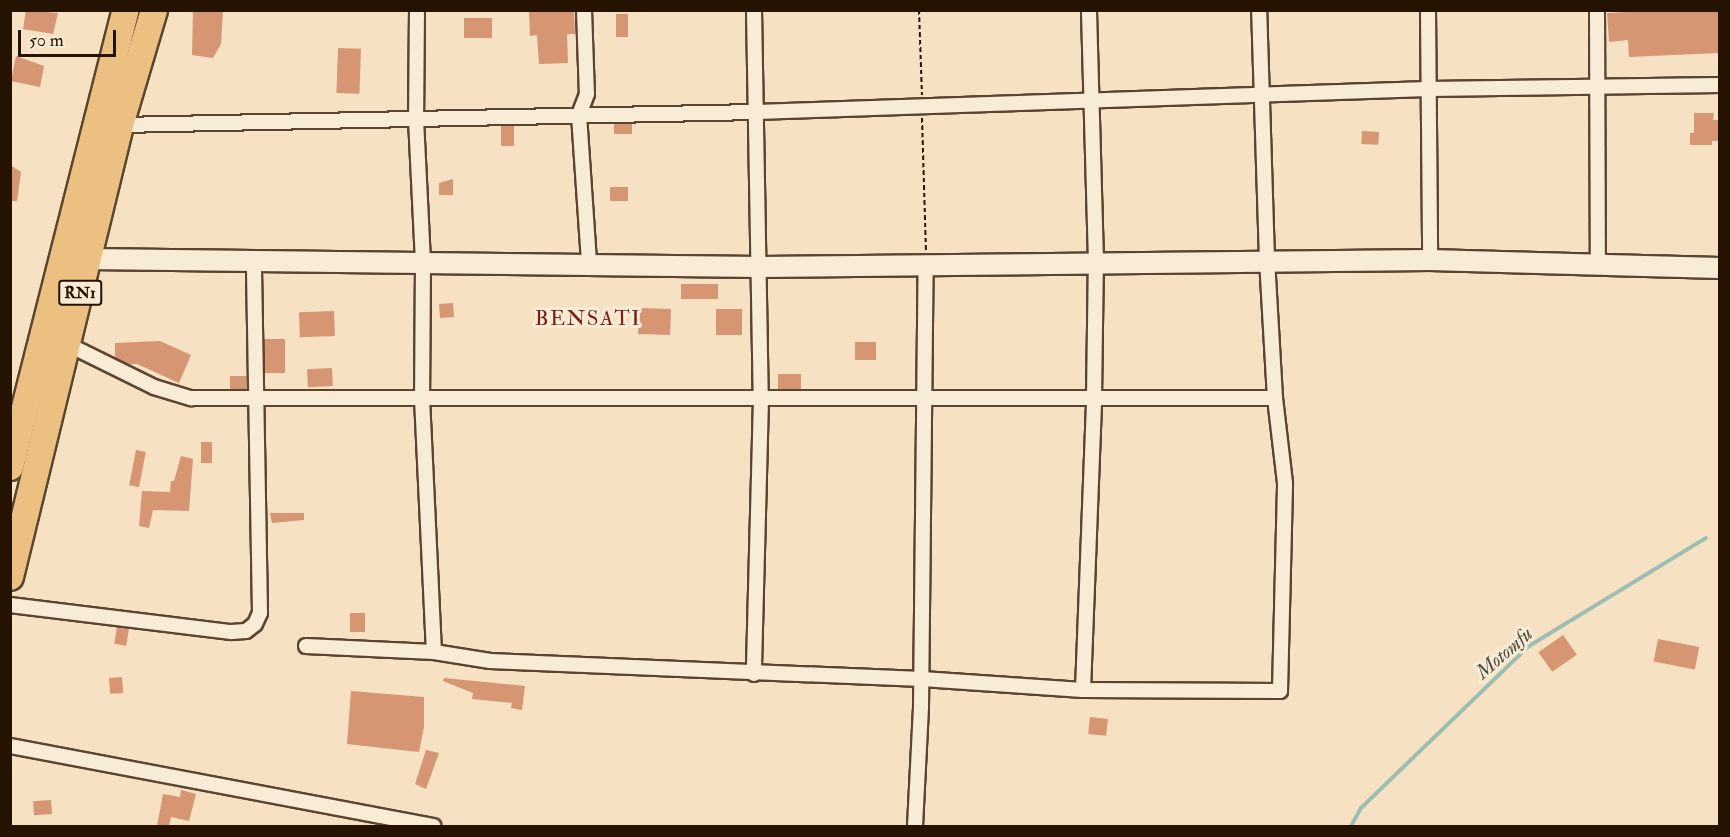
<!DOCTYPE html>
<html>
<head>
<meta charset="utf-8">
<style>
  body { margin:0 }
  #map { position:relative; width:1730px; height:837px; overflow:hidden; background:#f6e1c2; font-family:"IM FELL Double Pica",serif }
  div>[style] { position:absolute }
  .stream>* { height:4px; margin:-2px; padding:0 2px; transform-origin:2px; border-radius:2px; background:#9dbeb2 }
  .building>* { inset:0; background:#d69573; transform-origin:0 0 }
  .path>* { height:2px; margin-top:-1px; transform-origin:0; background:repeating-linear-gradient(90deg,#261200 0 4.5px,transparent 0 7.5px) }
  .roads { filter:drop-shadow(2px 0 #5a4630) drop-shadow(-2px 0 #5a4630) drop-shadow(0 2px #5a4630) drop-shadow(0 -2px #5a4630) }
  .street>* { height:14px; margin:-7px; padding:0 7px; transform-origin:7px; border-radius:7px; background:#f9ecd7 }
  .secondary>* { height:20px; margin:-10px; padding:0 10px; transform-origin:10px; border-radius:10px; background:#f9ecd7 }
  .highway>* { height:26px; margin:-13px; padding:0 13px; transform-origin:13px; border-radius:13px; background:#ebc081 }
  span { translate:-50% -50%; white-space:nowrap; text-align:center; line-height:1.15; -webkit-text-stroke:6px #f9ecd7; paint-order:stroke }
  .shield-label span { padding:2px 4px; background:#f9ecd7; border:2px solid; border-radius:4px; -webkit-text-stroke-width:0 }
  .shield-label { font-size:16px; color:#261200; font-weight:700 }
  .water-label { font-size:20px; color:#504e3e; font-style:italic }
  .quarter-label { font-size:21px; color:#7a1f14; letter-spacing:1.5px }
  .frame { position:absolute; inset:0; border:12px solid #261200; pointer-events:none }
  .scale { position:absolute; left:18px; top:30px; width:98px; height:27px; box-sizing:border-box; border:3px solid #261200; border-top:0; padding-left:8px; font-size:18px; line-height:21px; white-space:nowrap; color:#261200; -webkit-text-stroke:4px #f9ecd7; paint-order:stroke }
</style>
</head>
<body>
<div id="map">
  <div class="stream">
    <div style="left:1351px;top:826px;width:21px;rotate:-61deg"></div>
    <div style="left:1361px;top:808px;width:233px;rotate:-44deg"></div>
    <div style="left:1529px;top:646px;width:207px;rotate:-31.4deg"></div>
  </div>
  <div class="building">
    <div style="clip-path:polygon(26px 10px,58px 13px,53px 34px,23px 29px)"></div>
    <div style="clip-path:polygon(193px 10px,223px 10px,221px 44px,213px 58px,192px 55px)"></div>
    <div style="clip-path:polygon(529px 10px,574px 10px,575px 34px,567px 34px,568px 63px,539px 64px,537px 35px,530px 36px)"></div>
    <div style="clip-path:polygon(1664px 10px,1719px 10px,1719px 53px,1629px 57px,1628px 40px,1609px 42px,1607px 13px)"></div>
    <div style="left:616px;top:14px;width:12px;height:23px"></div>
    <div style="left:464px;top:18px;width:28px;height:20px"></div>
    <div style="left:338px;top:48px;width:23px;height:45px;rotate:2deg"></div>
    <div style="clip-path:polygon(16px 56px,44px 66px,40px 87px,11px 81px)"></div>
    <div style="clip-path:polygon(1694px 113px,1714px 113px,1713px 120px,1719px 120px,1719px 141px,1712px 141px,1712px 145px,1690px 145px,1690px 133px,1694px 133px)"></div>
    <div style="left:614px;top:124px;width:18px;height:10px"></div>
    <div style="left:501px;top:126px;width:13px;height:20px"></div>
    <div style="left:1362px;top:131px;width:17px;height:13px;rotate:3deg"></div>
    <div style="clip-path:polygon(10px 165px,21px 172px,17px 201px,10px 201px)"></div>
    <div style="clip-path:polygon(453px 179px,453px 195px,439px 195px,439px 183px)"></div>
    <div style="left:610px;top:187px;width:18px;height:14px"></div>
    <div style="left:718px;top:284px;width:15px;height:37px;rotate:90deg"></div>
    <div style="left:453px;top:303px;width:14px;height:14px;rotate:86deg"></div>
    <div style="left:639px;top:308px;width:32px;height:26px;rotate:2deg"></div>
    <div style="left:716px;top:309px;width:26px;height:26px"></div>
    <div style="left:334px;top:311px;width:25px;height:35px;rotate:88deg"></div>
    <div style="left:264px;top:339px;width:21px;height:34px"></div>
    <div style="clip-path:polygon(160px 341px,191px 355px,179px 383px,137px 364px,128px 364px,115px 358px,115px 343px)"></div>
    <div style="left:855px;top:342px;width:21px;height:18px"></div>
    <div style="left:332px;top:368px;width:18px;height:25px;rotate:87deg"></div>
    <div style="left:778px;top:374px;width:23px;height:15px"></div>
    <div style="left:230px;top:376px;width:17px;height:13px"></div>
    <div style="left:201px;top:442px;width:11px;height:21px"></div>
    <div style="left:136px;top:450px;width:10px;height:36px;rotate:11deg"></div>
    <div style="clip-path:polygon(181px 456px,193px 459px,189px 511px,153px 510px,149px 528px,139px 526px,142px 491px,170px 492px,171px 481px,174px 481px)"></div>
    <div style="clip-path:polygon(270px 513px,304px 513px,304px 520px,272px 523px)"></div>
    <div style="left:350px;top:613px;width:15px;height:19px"></div>
    <div style="left:117px;top:627px;width:12px;height:17px;rotate:9deg"></div>
    <div style="left:1563px;top:635px;width:24px;height:30px;rotate:55deg"></div>
    <div style="left:1658px;top:639px;width:42px;height:23px;rotate:11deg"></div>
    <div style="left:122px;top:677px;width:16px;height:13px;rotate:86deg"></div>
    <div style="clip-path:polygon(444px 678px,525px 686px,522px 710px,511px 708px,512px 703px,472px 699px,473px 693px,443px 681px)"></div>
    <div style="clip-path:polygon(351px 691px,424px 697px,424px 727px,419px 752px,347px 744px)"></div>
    <div style="left:1090px;top:717px;width:18px;height:17px;rotate:6deg"></div>
    <div style="clip-path:polygon(426px 750px,439px 753px,426px 789px,415px 784px)"></div>
    <div style="clip-path:polygon(181px 790px,196px 794px,189px 821px,171px 817px,169px 826px,157px 826px,163px 794px,180px 797px)"></div>
    <div style="left:51px;top:800px;width:14px;height:18px;rotate:86deg"></div>
  </div>
  <div class="path">
    <div style="left:919px;top:10px;width:85px;rotate:88deg"></div>
    <div style="left:922px;top:118px;width:133px;rotate:88.3deg"></div>
  </div>
  <div class="roads">
    <div class="street">
      <div style="left:417px;top:10px;width:109px;rotate:90.5deg"></div>
      <div style="left:416px;top:119px;width:144px;rotate:87.2deg"></div>
      <div style="left:423px;top:263px;width:135px;rotate:90.4deg"></div>
      <div style="left:422px;top:398px;width:254px;rotate:87.3deg"></div>
      <div style="left:584px;top:10px;width:84px;rotate:88deg"></div>
      <div style="left:587px;top:94px;width:22px;rotate:111deg"></div>
      <div style="left:579px;top:115px;width:148px;rotate:86.1deg"></div>
      <div style="left:754px;top:10px;width:389px;rotate:89deg"></div>
      <div style="left:761px;top:399px;width:275px;rotate:91.5deg"></div>
      <div style="left:1428px;top:10px;width:250px;rotate:89.5deg"></div>
      <div style="left:1597px;top:10px;width:255px;rotate:89.8deg"></div>
      <div style="left:120px;top:125px;width:636px;rotate:-1.17deg"></div>
      <div style="left:756px;top:112px;width:672px;rotate:-1.96deg"></div>
      <div style="left:1428px;top:89px;width:292px;rotate:-0.8deg"></div>
      <div style="left:69px;top:345px;width:95px;rotate:26.3deg"></div>
      <div style="left:154px;top:387px;width:39px;rotate:17deg"></div>
      <div style="left:191px;top:398px;width:1084px"></div>
      <div style="left:10px;top:605px;width:223px;rotate:7deg"></div>
      <div style="left:231px;top:632px;width:15px;rotate:-4deg"></div>
      <div style="left:246px;top:631px;width:11px;rotate:-38deg"></div>
      <div style="left:255px;top:624px;width:12px;rotate:-66deg"></div>
      <div style="left:260px;top:613px;width:351px;rotate:-91deg"></div>
      <div style="left:306px;top:646px;width:128px;rotate:2.7deg"></div>
      <div style="left:434px;top:652px;width:57px;rotate:9.1deg"></div>
      <div style="left:490px;top:661px;width:432px;rotate:2.4deg"></div>
      <div style="left:922px;top:679px;width:161px;rotate:3.9deg"></div>
      <div style="left:1083px;top:690px;width:197px;rotate:0.3deg"></div>
      <div style="left:1280px;top:691px;width:208px;rotate:-88.6deg"></div>
      <div style="left:1285px;top:483px;width:86px;rotate:-96.7deg"></div>
      <div style="left:1275px;top:398px;width:138px;rotate:-93.3deg"></div>
      <div style="left:1267px;top:260px;width:250px;rotate:-91.8deg"></div>
      <div style="left:1083px;top:690px;width:292px;rotate:-87.8deg"></div>
      <div style="left:1094px;top:398px;width:136px;rotate:-89.2deg"></div>
      <div style="left:1096px;top:262px;width:252px;rotate:-91.6deg"></div>
      <div style="left:10px;top:746px;width:431px;rotate:10.7deg"></div>
      <div style="left:915px;top:826px;width:119px;rotate:-87.1deg"></div>
      <div style="left:921px;top:707px;width:444px;rotate:-89.4deg"></div>
    </div>
    <div class="secondary">
      <div style="left:88px;top:259px;width:672px;rotate:0.68deg"></div>
      <div style="left:760px;top:267px;width:670px;rotate:-0.6deg"></div>
      <div style="left:1430px;top:260px;width:290px;rotate:1.6deg"></div>
    </div>
    <div class="highway">
      <div style="left:10px;top:467px;width:471px;rotate:-75.8deg"></div>
      <div style="left:10px;top:577px;width:465px;rotate:-76.3deg"></div>
      <div style="left:120px;top:125px;width:120px;rotate:-73.5deg"></div>
    </div>
  </div>
  <div class="shield-label">
    <span style="left:80px;top:293px">RN1</span>
  </div>
  <div class="water-label">
    <span style="left:1504px;top:653px;rotate:-41deg">Motomfu</span>
  </div>
  <div class="quarter-label">
    <span style="left:588px;top:319px">BENSATI</span>
  </div>
  <div class="frame"></div>
  <div class="scale">50 m</div>
</div>
</body>
</html>
